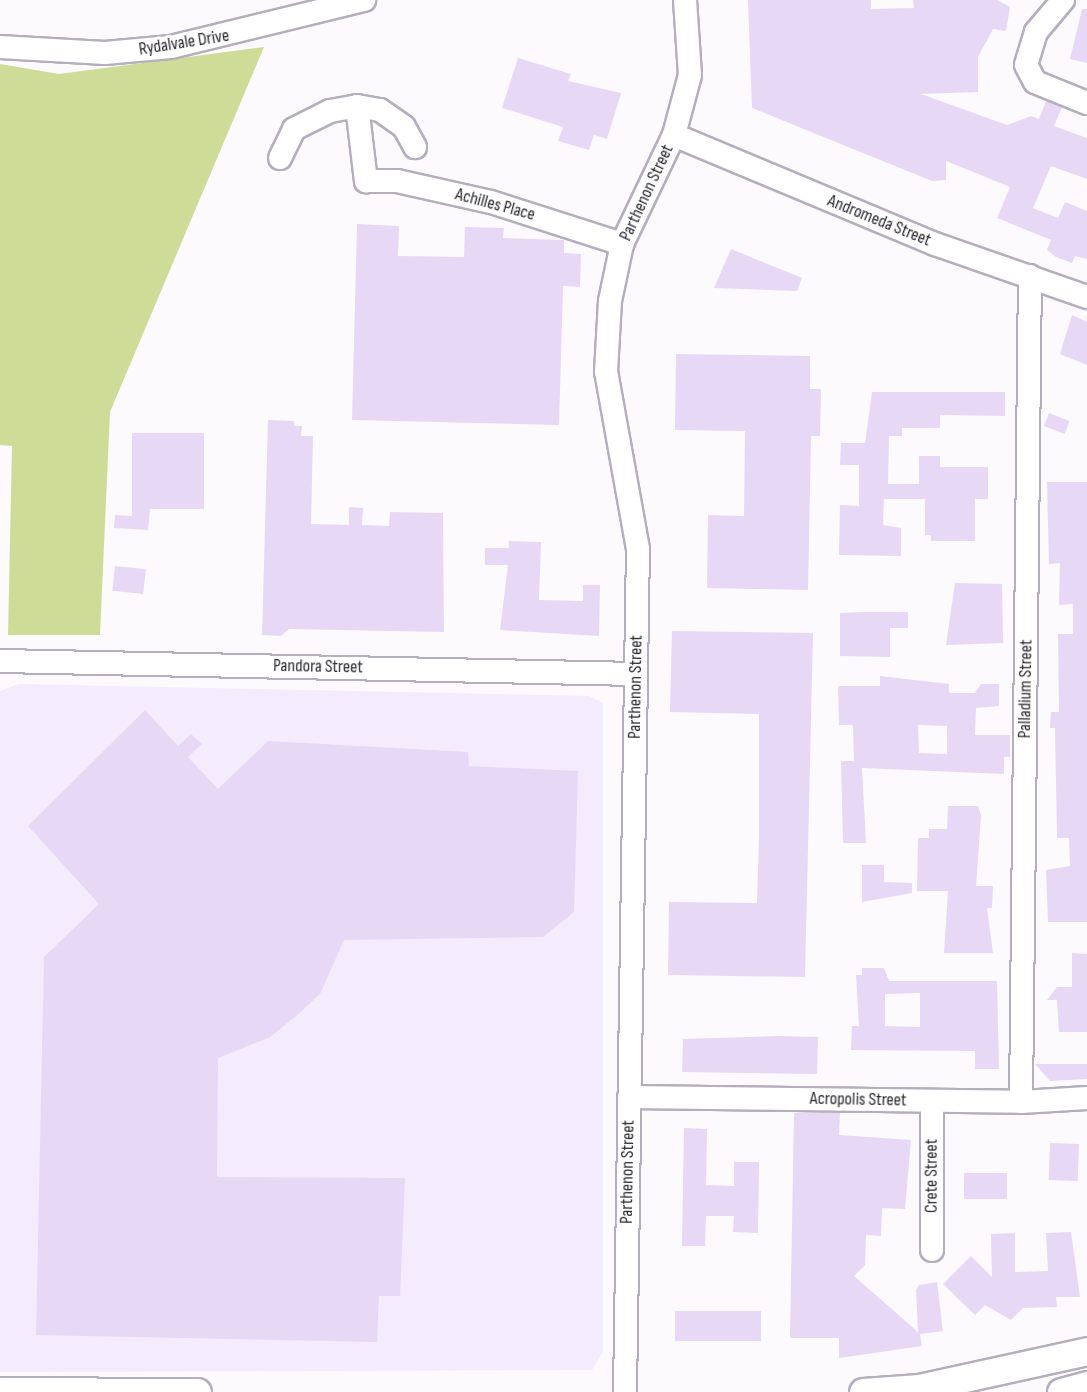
<!DOCTYPE html>
<html>
<head>
<meta charset="utf-8">
<style>
  body { margin:0 }
  #map { position:relative; width:1087px; height:1392px; overflow:hidden; background:#fcfafd; font-family:"Sofia Sans Condensed",sans-serif }
  div>[style] { position:absolute }
  .built>* { inset:0; background:#f4ebfc }
  .green>* { inset:0; background:#cfdc97 }
  .building>* { inset:0; background:#e7d8f6; transform-origin:0 0 }
  .roads { filter:drop-shadow(2px 0 #b5aebc) drop-shadow(-2px 0 #b5aebc) drop-shadow(0 2px #b5aebc) drop-shadow(0 -2px #b5aebc) }
  .minor>* { height:22px; margin:-11px; padding:0 11px; transform-origin:11px; border-radius:11px; background:#fff }
  .major>* { height:27px; margin:-13.5px; padding:0 13.5px; transform-origin:13.5px; border-radius:13.5px; background:#fff }
  span { translate:-50% -50%; white-space:nowrap; text-align:center; line-height:1.15; -webkit-text-stroke:6px #fff; paint-order:stroke }
  .street-label { font-size:18px; color:#2c292e }
</style>
</head>
<body>
<div id="map">
  <div class="built">
    <div style="clip-path:polygon(19px 684px,589px 696px,603px 703px,603px 1352px,592px 1370px,0 1372px,0 691px)"></div>
  </div>
  <div class="green">
    <div style="clip-path:polygon(264px 47px,110px 412px,100px 635px,8px 635px,12px 446px,0 445px,0 64px,59px 74px)"></div>
  </div>
  <div class="building">
    <div style="clip-path:polygon(748px 0,871px 0,871px 9px,914px 8px,913px 0,997px 0,1010px 7px,1006px 31px,993px 29px,978px 57px,978px 92px,921px 94px,1007px 125px,1031px 116px,1039px 119px,1046px 101px,1062px 107px,1054px 126px,1087px 138px,1087px 179px,1051px 166px,1033px 208px,1058px 218px,1065px 202px,1087px 211px,1087px 259px,1075px 256px,1072px 263px,1056px 257px,1047px 250px,1051px 240px,997px 218px,1010px 187px,946px 161px,946px 180px,932px 181px,752px 108px)"></div>
    <div style="clip-path:polygon(1082px 9px,1087px 9px,1087px 63px,1070px 59px)"></div>
    <div style="clip-path:polygon(518px 58px,571px 74px,568px 81px,621px 93px,607px 139px,594px 135px,589px 150px,558px 141px,563px 127px,502px 108px)"></div>
    <div style="clip-path:polygon(357px 224px,399px 226px,398px 256px,464px 257px,465px 227px,504px 228px,503px 238px,564px 240px,564px 253px,581px 254px,580px 287px,563px 286px,559px 425px,352px 420px)"></div>
    <div style="clip-path:polygon(731px 249px,802px 278px,797px 291px,714px 288px)"></div>
    <div style="clip-path:polygon(1072px 315px,1087px 322px,1087px 365px,1060px 354px)"></div>
    <div style="clip-path:polygon(676px 354px,810px 356px,810px 389px,821px 389px,820px 436px,811px 436px,808px 590px,707px 588px,708px 515px,744px 516px,745px 431px,675px 430px)"></div>
    <div style="clip-path:polygon(872px 392px,1005px 392px,1005px 416px,940px 415px,940px 428px,902px 428px,902px 436px,889px 436px,888px 484px,919px 484px,919px 456px,940px 456px,940px 467px,988px 467px,988px 499px,975px 499px,975px 541px,931px 541px,931px 535px,925px 535px,925px 499px,884px 499px,883px 525px,901px 528px,901px 556px,839px 555px,840px 505px,859px 506px,859px 465px,840px 465px,841px 443px,865px 443px)"></div>
    <div style="left:1049px;top:413px;width:22px;height:14px;rotate:21deg"></div>
    <div style="clip-path:polygon(268px 420px,294px 421px,294px 426px,302px 426px,301px 436px,313px 436px,311px 524px,349px 525px,349px 507px,363px 508px,362px 525px,389px 526px,390px 512px,443px 513px,444px 632px,289px 629px,281px 636px,262px 635px)"></div>
    <div style="clip-path:polygon(132px 433px,204px 433px,204px 509px,150px 509px,148px 530px,114px 528px,115px 515px,132px 516px)"></div>
    <div style="clip-path:polygon(1047px 482px,1087px 482px,1087px 922px,1048px 922px,1046px 870px,1070px 866px,1069px 838px,1057px 838px,1055px 728px,1050px 728px,1051px 712px,1059px 712px,1058px 634px,1073px 634px,1073px 604px,1059px 605px,1060px 563px,1049px 564px)"></div>
    <div style="clip-path:polygon(509px 541px,541px 542px,539px 600px,583px 601px,583px 585px,600px 585px,599px 636px,500px 630px,508px 565px,485px 565px,485px 548px,509px 548px)"></div>
    <div style="left:115px;top:566px;width:31px;height:25px;rotate:6deg"></div>
    <div style="clip-path:polygon(955px 583px,1002px 584px,1003px 643px,946px 645px)"></div>
    <div style="clip-path:polygon(864px 612px,908px 612px,908px 628px,890px 628px,890px 657px,840px 656px,840px 613px)"></div>
    <div style="clip-path:polygon(672px 631px,813px 633px,805px 977px,668px 975px,669px 902px,757px 903px,759px 838px,759px 714px,670px 712px)"></div>
    <div style="clip-path:polygon(evenodd,880px 676px,949px 684px,949px 693px,975px 693px,981px 684px,999px 684px,999px 706px,976px 708px,975px 735px,1010px 735px,1010px 757px,1004px 757px,1004px 774px,862px 768px,866px 843px,843px 843px,841px 761px,854px 761px,853px 725px,839px 725px,838px 686px,880px 686px,880px 676px,918px 725px,947px 726px,947px 754px,919px 753px,918px 725px)"></div>
    <div style="clip-path:polygon(145px 710px,178px 746px,191px 734px,202px 744px,188px 757px,218px 789px,268px 741px,468px 752px,469px 766px,578px 771px,574px 912px,543px 937px,344px 940px,320px 994px,295px 1017px,270px 1037px,218px 1058px,217px 1177px,405px 1178px,400px 1296px,379px 1296px,377px 1342px,36px 1335px,44px 957px,99px 904px,28px 826px)"></div>
    <div style="clip-path:polygon(948px 806px,978px 806px,981px 815px,976px 886px,993px 886px,992px 908px,987px 908px,993px 953px,944px 953px,948px 891px,917px 891px,918px 838px,929px 838px,929px 829px,947px 829px)"></div>
    <div style="clip-path:polygon(862px 865px,884px 865px,884px 882px,912px 883px,912px 893px,862px 902px)"></div>
    <div style="clip-path:polygon(1072px 953px,1087px 954px,1087px 1032px,1059px 1032px,1057px 1000px,1047px 1000px,1057px 987px,1072px 987px)"></div>
    <div style="clip-path:polygon(evenodd,862px 968px,884px 968px,889px 981px,997px 981px,999px 1069px,975px 1069px,975px 1051px,851px 1050px,852px 1026px,859px 1026px,856px 975px,862px 975px,862px 968px,920px 993px,920px 1027px,885px 1026px,885px 994px,920px 993px)"></div>
    <div style="clip-path:polygon(777px 1036px,818px 1037px,817px 1074px,682px 1072px,683px 1039px)"></div>
    <div style="clip-path:polygon(1035px 1064px,1087px 1064px,1087px 1079px,1050px 1081px)"></div>
    <div style="clip-path:polygon(794px 1113px,840px 1113px,839px 1135px,911px 1140px,905px 1209px,882px 1208px,881px 1236px,866px 1235px,865px 1265px,854px 1276px,918px 1332px,916px 1290px,919px 1285px,937px 1282px,943px 1331px,920px 1334px,922px 1346px,839px 1358px,839px 1338px,790px 1338px)"></div>
    <div style="clip-path:polygon(684px 1128px,707px 1129px,706px 1185px,734px 1186px,734px 1162px,759px 1162px,758px 1233px,733px 1232px,734px 1216px,706px 1216px,705px 1246px,682px 1246px)"></div>
    <div style="left:1050px;top:1143px;width:29px;height:37px;rotate:2deg"></div>
    <div style="left:964px;top:1173px;width:43px;height:26px"></div>
    <div style="clip-path:polygon(1071px 1232px,1080px 1297px,1056px 1297px,1057px 1307px,1023px 1308px,1011px 1320px,985px 1305px,975px 1315px,943px 1284px,971px 1256px,992px 1277px,991px 1234px,1015px 1233px,1015px 1272px,1048px 1271px,1046px 1233px)"></div>
    <div style="left:675px;top:1311px;width:86px;height:30px"></div>
  </div>
  <div class="roads">
    <div class="minor">
      <div style="left:1063px;top:0;width:42px;rotate:130.2deg"></div>
      <div style="left:1036px;top:32px;width:34px;rotate:107deg"></div>
      <div style="left:1026px;top:65px;width:19px;rotate:62deg"></div>
      <div style="left:1035px;top:82px;width:56px;rotate:22deg"></div>
      <div style="left:0;top:47px;width:105px;rotate:3.3deg"></div>
      <div style="left:105px;top:53px;width:66px;rotate:-5.2deg"></div>
      <div style="left:171px;top:47px;width:199px;rotate:-13.7deg"></div>
      <div style="left:357px;top:106px;width:76px;rotate:83.2deg"></div>
      <div style="left:366px;top:181px;width:31px"></div>
      <div style="left:397px;top:181px;width:96px;rotate:12.6deg"></div>
      <div style="left:491px;top:202px;width:138px;rotate:17.8deg"></div>
      <div style="left:674px;top:135px;width:283px;rotate:22.7deg"></div>
      <div style="left:935px;top:244px;width:161px;rotate:19.2deg"></div>
      <div style="left:280px;top:158px;width:32px;rotate:-64deg"></div>
      <div style="left:294px;top:129px;width:40px;rotate:-26.6deg"></div>
      <div style="left:330px;top:111px;width:27px;rotate:-10deg"></div>
      <div style="left:357px;top:106px;width:23px;rotate:10deg"></div>
      <div style="left:380px;top:110px;width:29px;rotate:35deg"></div>
      <div style="left:404px;top:127px;width:23px;rotate:61deg"></div>
      <div style="left:0;top:661px;width:636px;rotate:1.17deg"></div>
      <div style="left:629px;top:1097px;width:392px;rotate:0.7deg"></div>
      <div style="left:1021px;top:1102px;width:66px;rotate:-3.5deg"></div>
      <div style="left:932px;top:1102px;width:148px;rotate:90deg"></div>
      <div style="left:1021px;top:1102px;width:826px;rotate:-89.38deg"></div>
      <div style="left:625px;top:1392px;width:843px;rotate:-89.12deg"></div>
      <div style="left:638px;top:549px;width:180px;rotate:-100.2deg"></div>
      <div style="left:606px;top:372px;width:71px;rotate:-86.8deg"></div>
      <div style="left:610px;top:301px;width:58px;rotate:-78.1deg"></div>
      <div style="left:622px;top:244px;width:121px;rotate:-64.5deg"></div>
      <div style="left:674px;top:135px;width:62px;rotate:-75.1deg"></div>
      <div style="left:690px;top:75px;width:75px;rotate:-93.8deg"></div>
    </div>
    <div class="major">
      <div style="left:0;top:1391px;width:197px;rotate:0.3deg"></div>
      <div style="left:863px;top:1392px;width:56px;rotate:-4.1deg"></div>
      <div style="left:919px;top:1388px;width:172px;rotate:-12.4deg"></div>
      <div style="left:1061px;top:1392px;width:27px;rotate:-15deg"></div>
    </div>
  </div>
  <div class="street-label">
    <span style="left:184px;top:43px;rotate:-9deg">Rydalvale Drive</span>
    <span style="left:647px;top:193px;rotate:-65deg">Parthenon Street</span>
    <span style="left:495px;top:205px;rotate:15deg">Achilles Place</span>
    <span style="left:879px;top:221px;rotate:22deg">Andromeda Street</span>
    <span style="left:318px;top:667px;rotate:1deg">Pandora Street</span>
    <span style="left:636px;top:687px;rotate:-89deg">Parthenon Street</span>
    <span style="left:1026px;top:689px;rotate:-89deg">Palladium Street</span>
    <span style="left:858px;top:1100px;rotate:1deg">Acropolis Street</span>
    <span style="left:628px;top:1172px;rotate:-89deg">Parthenon Street</span>
    <span style="left:932px;top:1176px;rotate:-90deg">Crete Street</span>
  </div>
</div>
</body>
</html>
